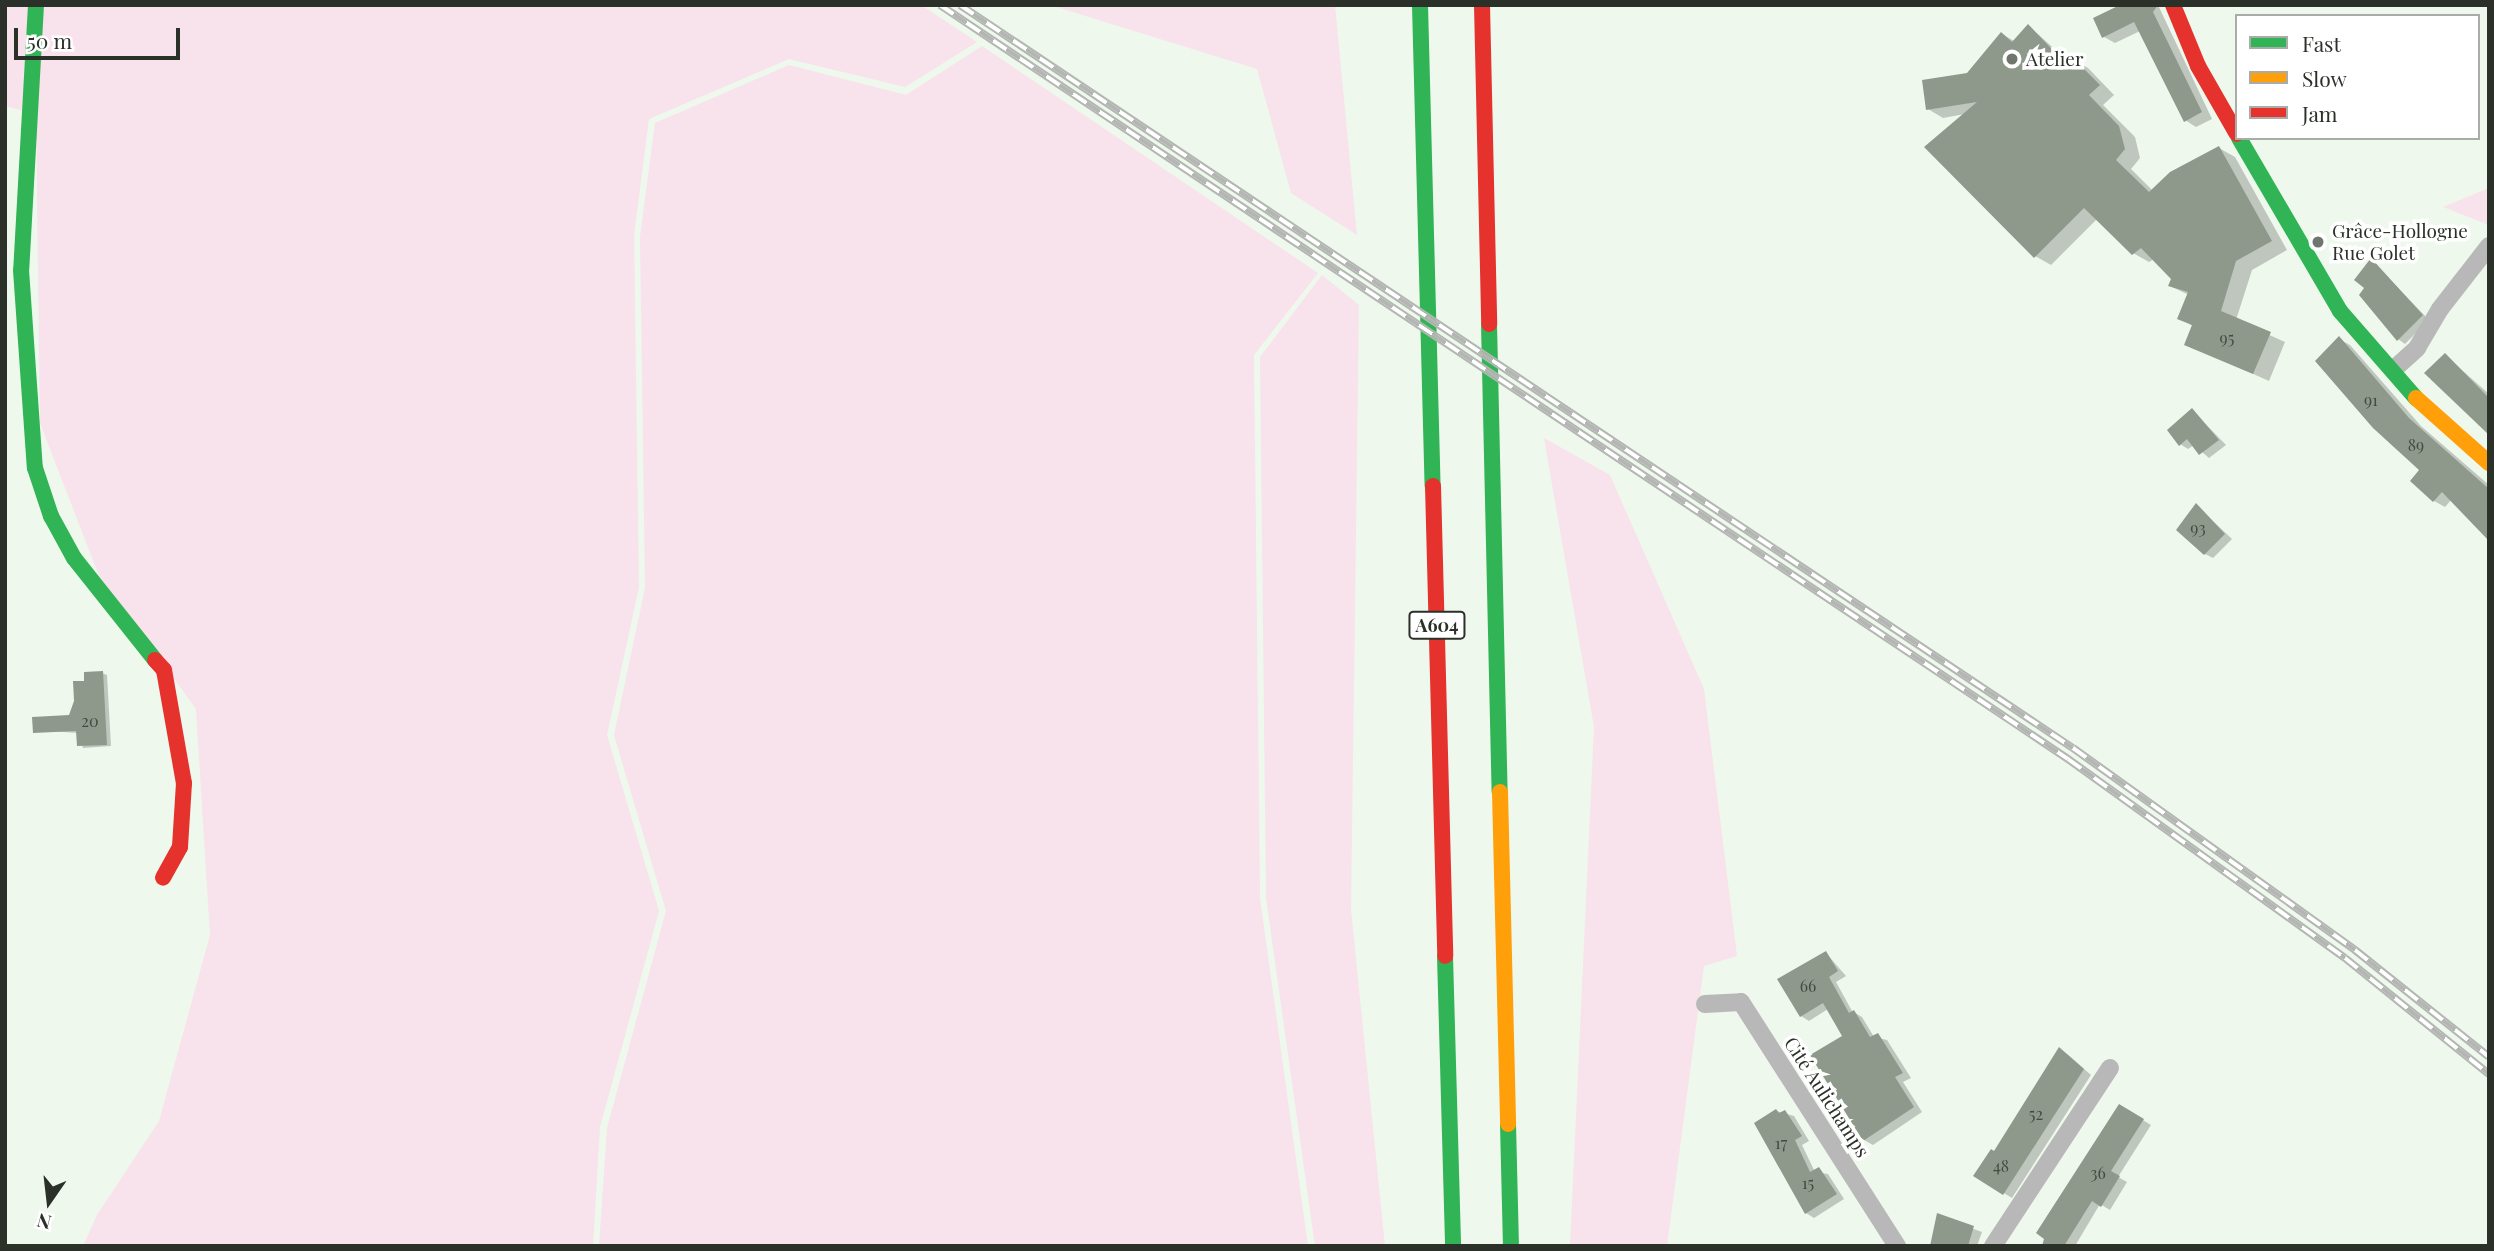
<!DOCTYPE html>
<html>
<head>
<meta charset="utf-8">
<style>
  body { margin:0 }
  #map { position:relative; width:2494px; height:1251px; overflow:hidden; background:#eff8ed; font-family:"Playfair Display",serif }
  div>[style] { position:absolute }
  .green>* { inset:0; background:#f8e2ec }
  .shadow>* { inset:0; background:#0003 }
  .building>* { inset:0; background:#8e998b }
  .street>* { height:18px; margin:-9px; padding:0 9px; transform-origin:9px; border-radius:9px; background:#b9b8b8 }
  .fast>* { height:16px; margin:-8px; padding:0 8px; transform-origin:8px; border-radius:8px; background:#30b455 }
  .slow>* { height:16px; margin:-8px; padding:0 8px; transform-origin:8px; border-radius:8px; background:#ff9f0a }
  .jam>* { height:16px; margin:-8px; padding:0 8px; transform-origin:8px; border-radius:8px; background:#e5322d }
  .rail>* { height:8px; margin-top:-4px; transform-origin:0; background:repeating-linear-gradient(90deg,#fff 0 16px,#b3b6b2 0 32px); box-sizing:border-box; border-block:2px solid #b3b6b2 }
  .dots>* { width:19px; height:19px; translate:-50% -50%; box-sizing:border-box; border:4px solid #fff; border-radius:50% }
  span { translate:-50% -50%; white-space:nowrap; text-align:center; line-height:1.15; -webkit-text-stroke:7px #fff; paint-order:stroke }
  .number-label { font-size:16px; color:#444a42 }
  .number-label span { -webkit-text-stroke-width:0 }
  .shield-label span { padding:2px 5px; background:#fff; border:2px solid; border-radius:5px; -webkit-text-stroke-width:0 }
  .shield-label { font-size:18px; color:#2b3029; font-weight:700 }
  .poi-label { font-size:19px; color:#2b3029 }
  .left { translate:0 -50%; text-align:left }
  .street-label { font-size:19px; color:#2b3029 }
  .frame { position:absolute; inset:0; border:7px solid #2b3029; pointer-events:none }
  .legend { position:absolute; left:2235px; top:14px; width:245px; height:126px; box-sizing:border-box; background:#fff; border:2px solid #aaaca9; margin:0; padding:9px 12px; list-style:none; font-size:21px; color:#2b3029 }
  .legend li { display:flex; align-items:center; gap:14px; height:35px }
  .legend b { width:35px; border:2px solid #aaaca9 }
  .north { position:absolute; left:14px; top:1167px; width:70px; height:70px; -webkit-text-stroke:5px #fff; paint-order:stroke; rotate:194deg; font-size:19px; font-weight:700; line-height:28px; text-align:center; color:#2b3029 }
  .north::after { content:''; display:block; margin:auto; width:24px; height:32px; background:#2b3029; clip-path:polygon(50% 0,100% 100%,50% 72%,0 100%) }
  .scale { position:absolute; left:14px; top:28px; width:166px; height:32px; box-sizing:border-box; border:4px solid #2b3029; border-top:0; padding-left:9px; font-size:21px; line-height:24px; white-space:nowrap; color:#2b3029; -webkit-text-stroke:5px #fff; paint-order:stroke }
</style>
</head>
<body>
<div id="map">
  <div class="green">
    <div style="clip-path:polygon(5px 5px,921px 5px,977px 42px,905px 87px,789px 59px,649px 119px,634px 235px,639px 587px,607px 735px,659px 911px,600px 1127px,593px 1246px,83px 1246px,97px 1215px,159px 1121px,210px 935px,196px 709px,99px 576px,40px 423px,36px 114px,5px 106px)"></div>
    <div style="clip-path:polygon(1050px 5px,1335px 5px,1357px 235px,1291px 193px,1257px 69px)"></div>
    <div style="clip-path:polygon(982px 46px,1318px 273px,1254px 355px,1260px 898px,1308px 1246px,599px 1246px,607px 1128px,666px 911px,614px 735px,645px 588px,640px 236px,655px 123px,789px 65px,906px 95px)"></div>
    <div style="clip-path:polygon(2489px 188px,2489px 225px,2443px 207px)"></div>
    <div style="clip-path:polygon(1322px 275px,1359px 305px,1351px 909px,1385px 1246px,1315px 1246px,1266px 898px,1260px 357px)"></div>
    <div style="clip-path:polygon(1544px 438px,1610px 475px,1704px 689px,1737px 956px,1704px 966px,1667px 1246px,1570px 1246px,1594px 727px)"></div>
  </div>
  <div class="shadow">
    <div style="clip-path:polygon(2158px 5px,2212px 119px,2196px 127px,2185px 120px,2140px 31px,2115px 43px,2104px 37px)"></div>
    <div style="clip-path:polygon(2029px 26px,2069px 62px,2072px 59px,2088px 68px,2114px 95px,2103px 105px,2135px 137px,2140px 158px,2131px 169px,2153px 191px,2219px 148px,2235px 157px,2287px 250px,2252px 270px,2236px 320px,2285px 342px,2269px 381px,2186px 344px,2193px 326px,2179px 318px,2189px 295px,2170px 286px,2173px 278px,2154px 259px,2149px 262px,2133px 253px,2098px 218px,2051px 265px,2035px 256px,1965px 114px,1943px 118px,1928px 109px,1968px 75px,2002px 34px,2014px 41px)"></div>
    <div style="clip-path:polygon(2371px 260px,2429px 320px,2405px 344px,2398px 339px,2367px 287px)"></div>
    <div style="clip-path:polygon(2339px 339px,2350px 345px,2421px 426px,2489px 485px,2489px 539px,2452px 499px,2445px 507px,2434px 501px,2422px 470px)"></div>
    <div style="clip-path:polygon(2445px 355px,2489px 394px,2489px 428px)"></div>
    <div style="clip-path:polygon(2192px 410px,2226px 445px,2209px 458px,2194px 445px,2188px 449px,2180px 444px)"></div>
    <div style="clip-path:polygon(2197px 506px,2232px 539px,2213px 558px,2205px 554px)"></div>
    <div style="clip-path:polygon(102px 673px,107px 675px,111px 746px,83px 748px,78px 733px,49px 731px,70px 716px,86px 683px)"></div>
    <div style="clip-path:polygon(1826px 953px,1846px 976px,1836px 982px,1852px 1011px,1862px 1017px,1874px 1037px,1887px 1040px,1911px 1078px,1903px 1082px,1922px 1112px,1873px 1145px,1864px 1140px,1844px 1037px,1828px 1009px,1809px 1021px,1801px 1016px)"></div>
    <div style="clip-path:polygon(2067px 1054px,2091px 1075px,2012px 1198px,1976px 1176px)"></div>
    <div style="clip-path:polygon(2120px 1106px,2151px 1125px,2118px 1177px,2127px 1182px,2110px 1210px,2100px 1204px,2075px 1246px,2053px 1246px)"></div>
    <div style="clip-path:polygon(1776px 1111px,1794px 1116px,1809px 1141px,1802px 1145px,1815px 1172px,1828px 1174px,1844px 1199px,1814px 1218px,1806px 1213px)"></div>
    <div style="clip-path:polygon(1938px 1216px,1982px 1232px,1977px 1246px,1944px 1246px)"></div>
  </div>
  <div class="building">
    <div style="clip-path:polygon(2120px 5px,2158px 5px,2153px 12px,2202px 112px,2184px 122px,2134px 22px,2102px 38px,2093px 18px)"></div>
    <div style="clip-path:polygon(2028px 24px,2065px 63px,2072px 57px,2100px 85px,2089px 95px,2119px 126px,2125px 149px,2116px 160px,2149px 192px,2170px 172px,2219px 146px,2272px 241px,2236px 261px,2221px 311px,2271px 332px,2253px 374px,2184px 345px,2192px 325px,2177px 319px,2188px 292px,2168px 286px,2171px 279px,2141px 248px,2132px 255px,2084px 208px,2034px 258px,1924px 147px,1977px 102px,1926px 110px,1922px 80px,1967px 73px,2001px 32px,2012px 42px)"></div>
    <div style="clip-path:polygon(2371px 258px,2423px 315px,2397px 341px,2359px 295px,2364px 288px,2354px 280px)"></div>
    <div style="clip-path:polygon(2339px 336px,2409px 418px,2489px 489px,2489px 541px,2442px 492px,2433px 502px,2410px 481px,2419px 470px,2373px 428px,2315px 361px)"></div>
    <div style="clip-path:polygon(2445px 353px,2489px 398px,2489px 435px,2424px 373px)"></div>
    <div style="clip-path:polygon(2192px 408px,2219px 440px,2199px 455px,2187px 439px,2179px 446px,2167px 430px)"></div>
    <div style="clip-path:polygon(2196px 503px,2225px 534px,2204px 555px,2176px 530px)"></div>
    <div style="clip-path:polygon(103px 671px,107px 745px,77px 746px,76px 731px,33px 733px,32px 717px,69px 715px,74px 701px,73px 681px,84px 681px,84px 672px)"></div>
    <div style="clip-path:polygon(1826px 951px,1838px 971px,1829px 977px,1849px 1013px,1854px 1010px,1870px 1037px,1878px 1033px,1903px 1073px,1895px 1077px,1914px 1107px,1863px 1141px,1810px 1055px,1842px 1036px,1823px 1003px,1800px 1017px,1777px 979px)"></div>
    <div style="clip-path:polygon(2059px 1047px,2084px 1069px,2003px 1195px,1973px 1176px,1991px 1149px,1994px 1151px)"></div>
    <div style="clip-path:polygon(2119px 1104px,2144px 1119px,2111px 1171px,2120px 1176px,2101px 1207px,2092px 1201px,2064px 1246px,2042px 1246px,2044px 1239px,2036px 1233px)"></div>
    <div style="clip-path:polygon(1776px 1109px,1779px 1113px,1785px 1110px,1802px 1136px,1795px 1140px,1810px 1172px,1819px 1167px,1837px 1194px,1805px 1214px,1754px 1123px)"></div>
    <div style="clip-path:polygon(1937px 1213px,1974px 1226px,1968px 1246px,1930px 1246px)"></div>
  </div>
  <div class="street">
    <div style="left:2394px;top:369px;width:31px;rotate:-42deg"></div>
    <div style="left:2417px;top:348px;width:45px;rotate:-59.5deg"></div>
    <div style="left:2440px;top:309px;width:80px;rotate:-52.1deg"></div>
    <div style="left:1705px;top:1004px;width:36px;rotate:-3deg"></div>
    <div style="left:1741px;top:1002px;width:290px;rotate:57.4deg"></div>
    <div style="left:1993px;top:1246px;width:213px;rotate:-56.7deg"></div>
  </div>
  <div class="fast">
    <div style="left:36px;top:5px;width:265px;rotate:93.2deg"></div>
    <div style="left:21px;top:270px;width:198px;rotate:86deg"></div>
    <div style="left:35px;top:468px;width:51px;rotate:71.6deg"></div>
    <div style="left:51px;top:516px;width:48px;rotate:61.3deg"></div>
    <div style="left:74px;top:558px;width:130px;rotate:51.5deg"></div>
    <div style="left:1420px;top:5px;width:481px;rotate:88.5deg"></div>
    <div style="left:2239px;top:138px;width:200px;rotate:59.7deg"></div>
    <div style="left:2340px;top:311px;width:116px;rotate:48.9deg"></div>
    <div style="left:1489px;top:324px;width:468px;rotate:88.7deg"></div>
    <div style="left:1445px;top:956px;width:290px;rotate:88.4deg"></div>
    <div style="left:1508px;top:1124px;width:122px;rotate:88.6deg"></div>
  </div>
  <div class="slow">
    <div style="left:2416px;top:398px;width:98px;rotate:41.7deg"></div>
    <div style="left:1500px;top:792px;width:332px;rotate:88.6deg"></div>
  </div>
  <div class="jam">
    <div style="left:1482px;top:5px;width:319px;rotate:88.7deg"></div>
    <div style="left:2173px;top:5px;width:66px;rotate:67.7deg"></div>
    <div style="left:2198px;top:66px;width:78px;rotate:60.2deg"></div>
    <div style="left:1433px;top:486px;width:470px;rotate:88.5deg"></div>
    <div style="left:155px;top:660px;width:13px;rotate:48deg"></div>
    <div style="left:164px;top:670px;width:115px;rotate:80deg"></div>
    <div style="left:184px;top:783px;width:64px;rotate:93.6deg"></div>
    <div style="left:180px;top:847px;width:35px;rotate:119deg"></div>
  </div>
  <div class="rail">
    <div style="left:940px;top:5px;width:1357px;rotate:33.76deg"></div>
    <div style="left:2068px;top:759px;width:341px;rotate:35.7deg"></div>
    <div style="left:2345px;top:958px;width:185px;rotate:38.9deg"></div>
    <div style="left:960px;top:5px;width:1338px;rotate:33.73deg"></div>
    <div style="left:2073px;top:748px;width:347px;rotate:35.6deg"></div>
    <div style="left:2355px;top:950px;width:171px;rotate:38.6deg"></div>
  </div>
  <div class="dots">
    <div style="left:2012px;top:59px;background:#70766e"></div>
    <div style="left:2318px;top:242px;background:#70766e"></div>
  </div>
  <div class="number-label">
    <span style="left:2227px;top:338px">95</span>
    <span style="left:2371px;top:400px">91</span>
    <span style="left:2416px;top:445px">89</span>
    <span style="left:2198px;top:528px">93</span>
    <span style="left:90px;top:721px">20</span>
    <span style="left:1808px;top:986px">66</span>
    <span style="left:2036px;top:1114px">52</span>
    <span style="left:1781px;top:1143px">17</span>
    <span style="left:2001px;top:1166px">48</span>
    <span style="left:2098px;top:1173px">36</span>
    <span style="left:1808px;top:1183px">15</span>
  </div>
  <div class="shield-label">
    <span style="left:1437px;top:625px">A604</span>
  </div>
  <div class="poi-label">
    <span class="left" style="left:2026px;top:59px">Atelier</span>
    <span class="left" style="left:2332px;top:242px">Grâce-Hollogne<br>Rue Golet</span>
  </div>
  <div class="street-label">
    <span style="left:1827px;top:1097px;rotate:57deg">Cité Aulichamps</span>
  </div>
  <div class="frame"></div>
  <ul class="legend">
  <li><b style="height:9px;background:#30b455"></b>Fast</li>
  <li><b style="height:9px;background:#ff9f0a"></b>Slow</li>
  <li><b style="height:9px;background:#e5322d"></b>Jam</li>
  </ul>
  <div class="north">N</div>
  <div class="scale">50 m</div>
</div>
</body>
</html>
